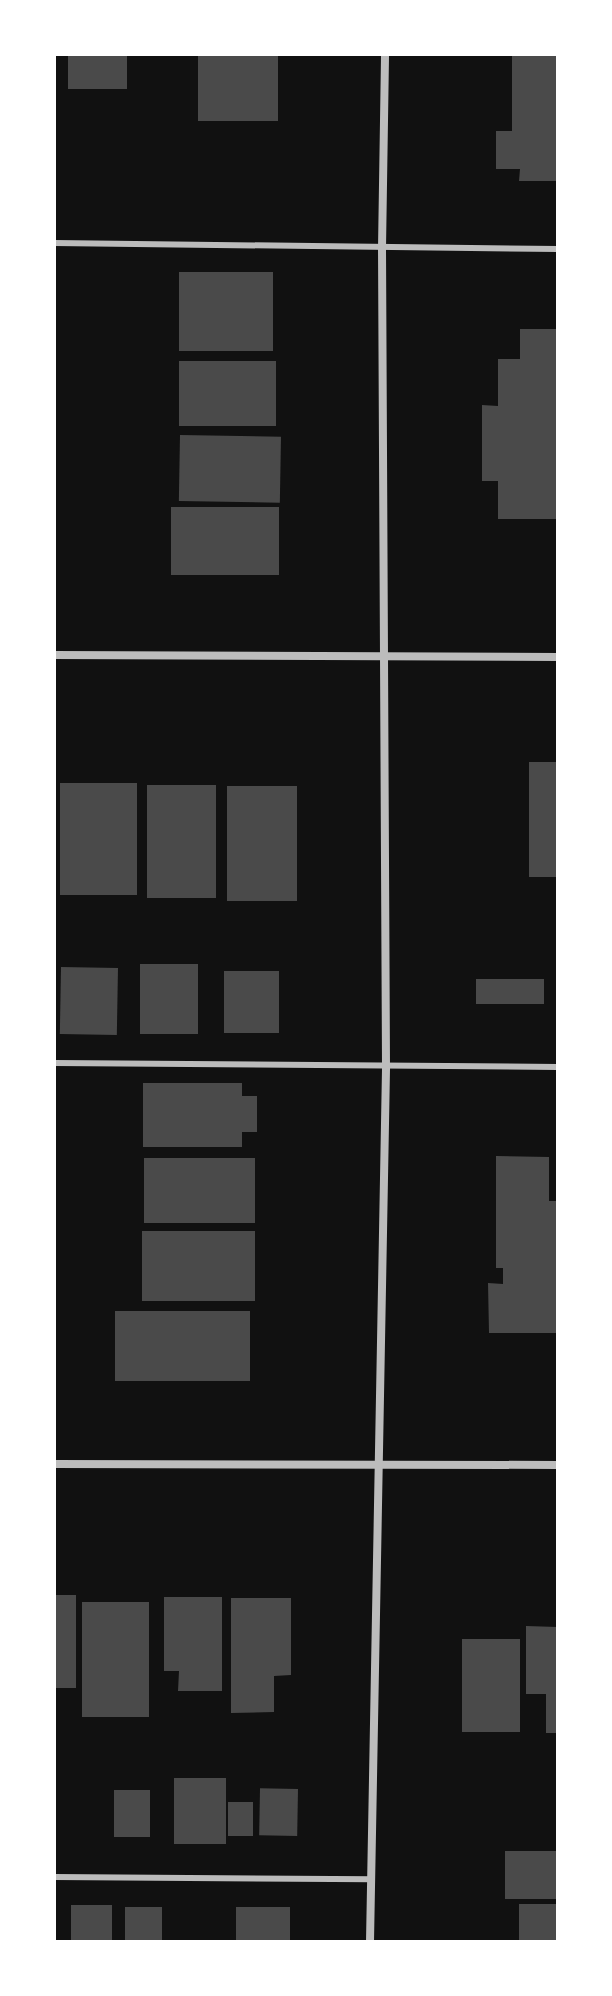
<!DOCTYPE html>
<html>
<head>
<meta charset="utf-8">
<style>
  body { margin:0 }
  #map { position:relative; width:612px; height:1996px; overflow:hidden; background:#111; font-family:Barlow,sans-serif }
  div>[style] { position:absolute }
  .building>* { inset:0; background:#4a4a4a; transform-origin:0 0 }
  .service>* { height:6px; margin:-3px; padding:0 3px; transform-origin:3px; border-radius:3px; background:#bcbcbc }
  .minor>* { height:8px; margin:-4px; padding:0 4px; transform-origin:4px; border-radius:4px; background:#bcbcbc }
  span { translate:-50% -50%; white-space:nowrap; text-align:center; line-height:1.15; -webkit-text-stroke:7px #fff; paint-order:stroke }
  .frame { position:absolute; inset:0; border:56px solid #fff; pointer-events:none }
</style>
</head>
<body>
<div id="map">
  <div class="building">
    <div style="left:68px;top:54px;width:59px;height:35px"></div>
    <div style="left:198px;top:54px;width:80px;height:67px"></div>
    <div style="clip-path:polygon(512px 54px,558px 54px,558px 181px,519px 181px,520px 169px,496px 169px,496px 131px,512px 131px)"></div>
    <div style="left:179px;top:272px;width:94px;height:79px"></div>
    <div style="clip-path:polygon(520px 329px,558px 329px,558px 519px,498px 519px,498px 481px,482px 481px,482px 405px,498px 406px,498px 359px,520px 359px)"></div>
    <div style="left:179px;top:361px;width:97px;height:65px"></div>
    <div style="left:180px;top:435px;width:101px;height:66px;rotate:1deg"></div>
    <div style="left:171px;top:507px;width:108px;height:68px"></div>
    <div style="left:529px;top:762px;width:29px;height:115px"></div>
    <div style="left:60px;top:783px;width:77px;height:112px"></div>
    <div style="left:147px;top:785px;width:69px;height:113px"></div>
    <div style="left:227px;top:786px;width:70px;height:115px"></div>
    <div style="left:140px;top:964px;width:58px;height:70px"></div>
    <div style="left:61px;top:967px;width:57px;height:67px;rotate:1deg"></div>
    <div style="left:224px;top:971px;width:55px;height:62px"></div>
    <div style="left:544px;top:979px;width:25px;height:68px;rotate:90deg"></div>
    <div style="clip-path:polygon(143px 1083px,242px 1083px,242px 1096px,257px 1096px,257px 1132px,242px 1132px,242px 1147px,143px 1147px)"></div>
    <div style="clip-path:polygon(496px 1156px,549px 1157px,549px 1201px,558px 1201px,558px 1333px,489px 1333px,488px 1283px,503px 1284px,503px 1268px,496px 1268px)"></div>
    <div style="left:255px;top:1158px;width:65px;height:111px;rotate:90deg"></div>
    <div style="left:255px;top:1231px;width:70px;height:113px;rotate:90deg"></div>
    <div style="left:115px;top:1311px;width:135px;height:70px"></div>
    <div style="left:54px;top:1595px;width:22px;height:93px"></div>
    <div style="clip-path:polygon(164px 1597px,222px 1597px,222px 1691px,178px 1691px,179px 1671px,164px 1671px)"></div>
    <div style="clip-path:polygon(231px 1598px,291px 1598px,291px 1675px,274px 1676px,274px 1712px,231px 1713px)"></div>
    <div style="left:82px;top:1602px;width:67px;height:115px"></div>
    <div style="clip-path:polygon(526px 1626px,558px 1627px,558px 1733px,546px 1733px,546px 1694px,526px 1694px)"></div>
    <div style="left:462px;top:1639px;width:58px;height:93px"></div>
    <div style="left:226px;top:1778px;width:66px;height:52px;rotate:90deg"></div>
    <div style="left:298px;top:1789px;width:47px;height:38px;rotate:91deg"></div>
    <div style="left:114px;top:1790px;width:36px;height:47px"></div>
    <div style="left:228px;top:1802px;width:25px;height:34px"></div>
    <div style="left:505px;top:1851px;width:53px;height:48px"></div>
    <div style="left:519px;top:1904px;width:39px;height:38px"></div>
    <div style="left:71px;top:1905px;width:41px;height:37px"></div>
    <div style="left:125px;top:1907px;width:37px;height:35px"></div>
    <div style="left:236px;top:1907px;width:54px;height:35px"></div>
  </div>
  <div class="service">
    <div style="left:54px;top:243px;width:504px;rotate:0.68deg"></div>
    <div style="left:54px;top:1063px;width:504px;rotate:0.45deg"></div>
    <div style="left:54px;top:1877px;width:318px;rotate:0.4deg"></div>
  </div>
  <div class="minor">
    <div style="left:54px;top:655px;width:504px;rotate:0.23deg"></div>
    <div style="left:54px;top:1464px;width:504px;rotate:0.11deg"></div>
    <div style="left:370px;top:1942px;width:876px;rotate:-88.95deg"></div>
    <div style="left:386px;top:1066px;width:818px;rotate:-90.28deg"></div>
    <div style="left:382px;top:248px;width:194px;rotate:-89.1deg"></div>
  </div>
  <div class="frame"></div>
</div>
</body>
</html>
